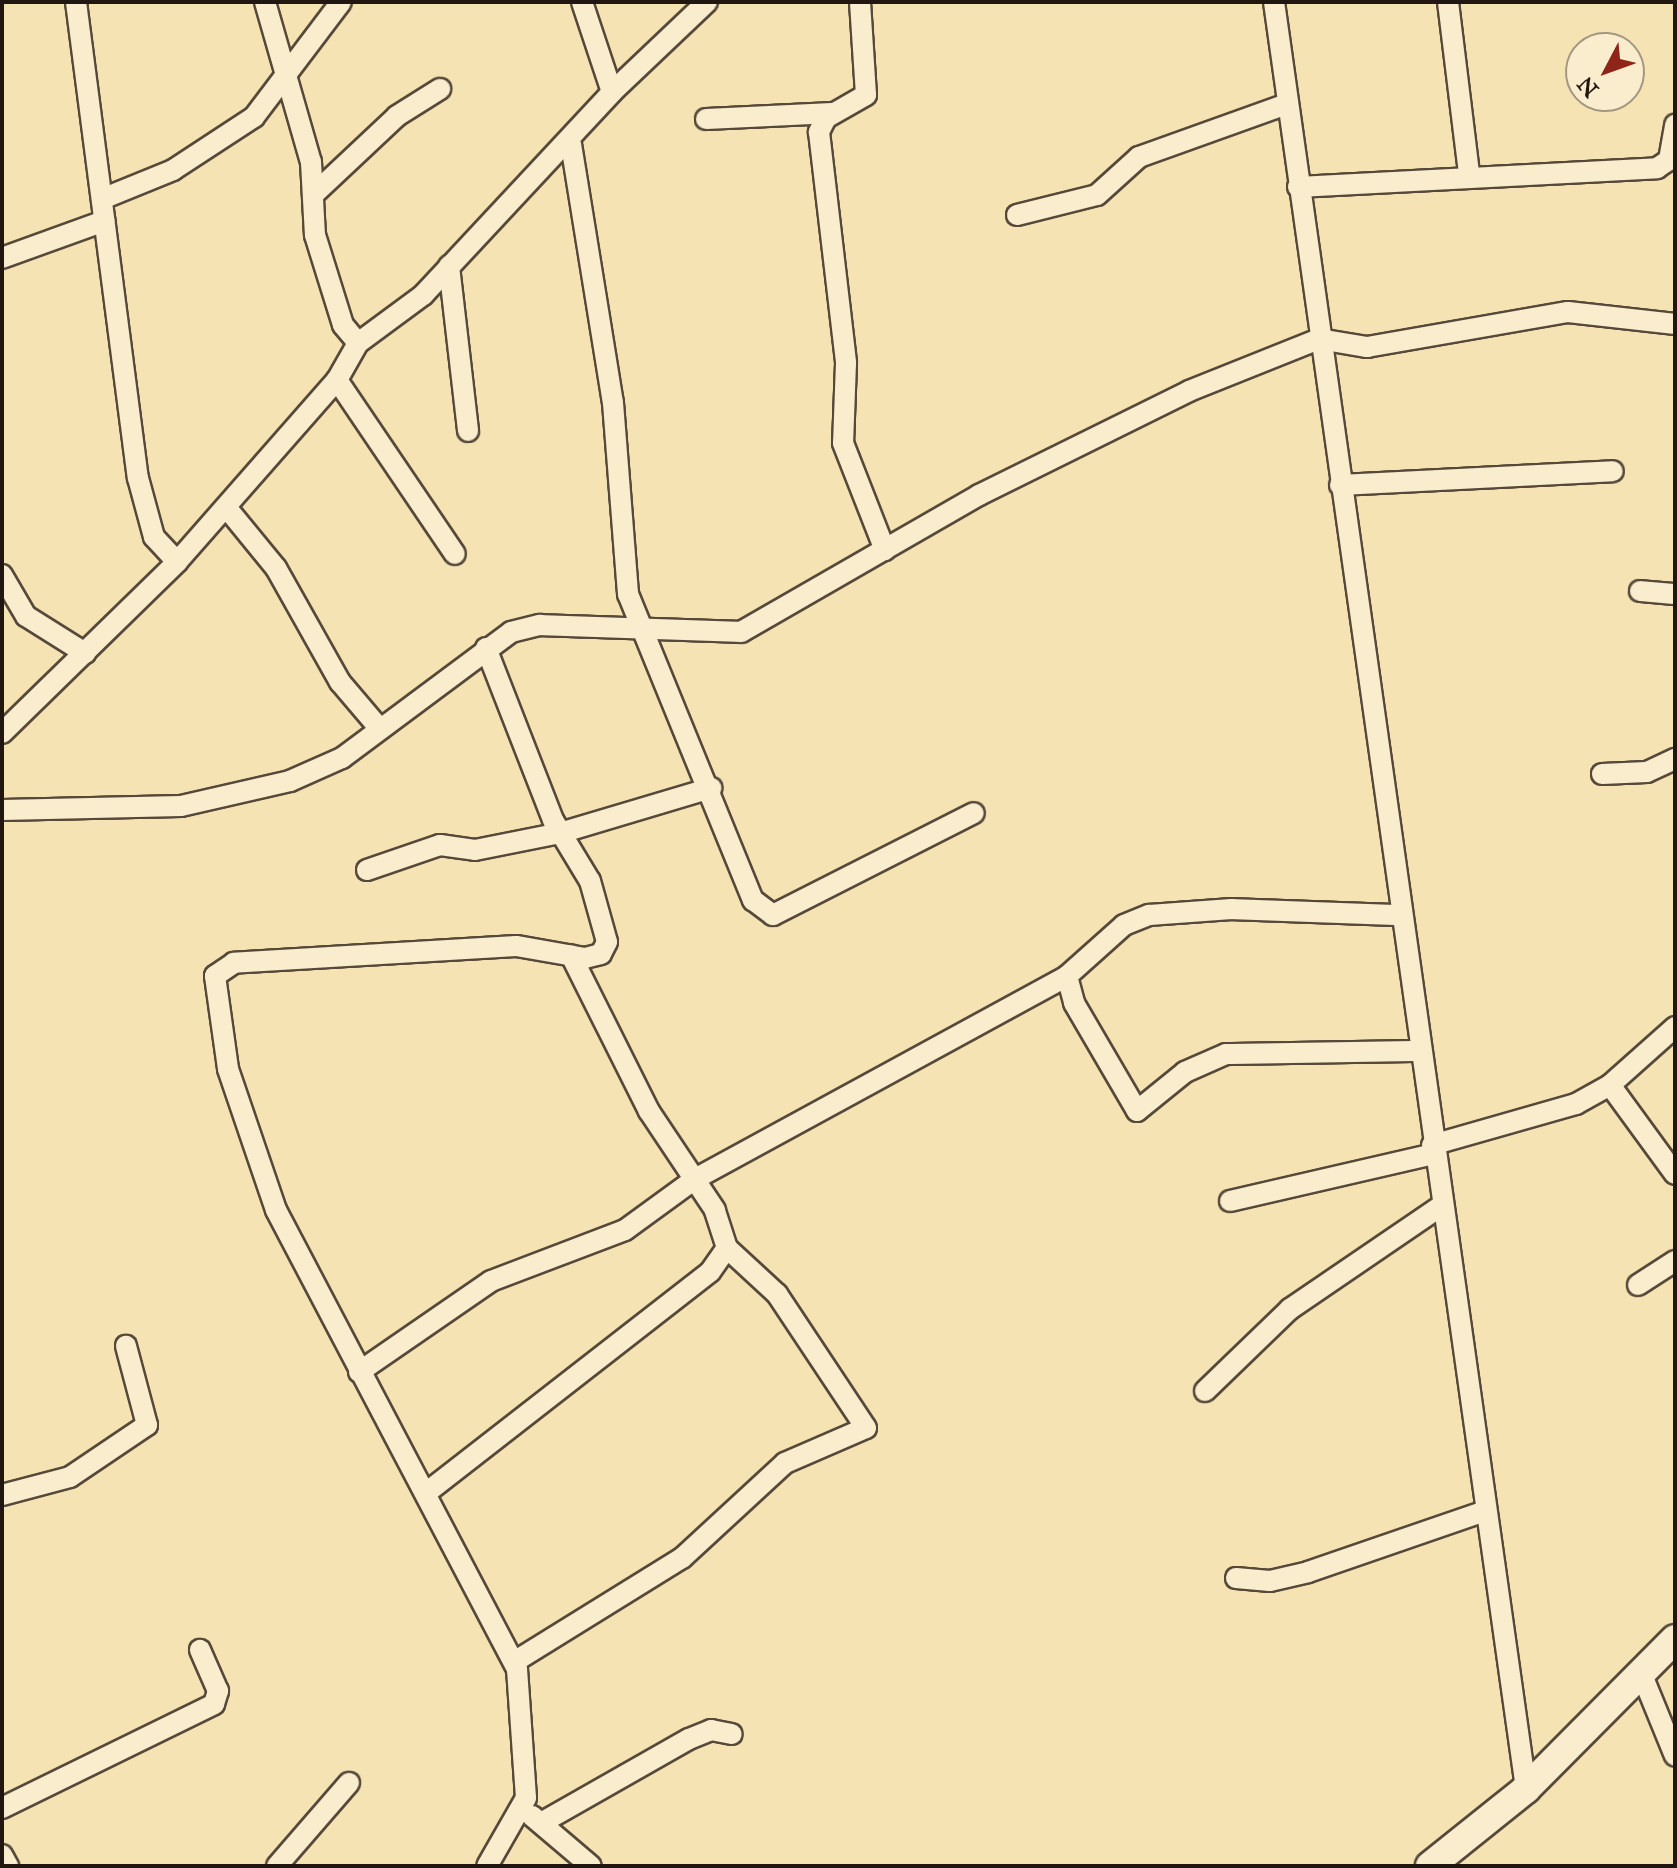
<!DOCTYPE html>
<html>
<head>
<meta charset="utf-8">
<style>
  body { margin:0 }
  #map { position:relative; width:1677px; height:1868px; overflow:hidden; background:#f6e3b3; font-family:"IM FELL Great Primer",serif }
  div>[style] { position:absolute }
  .roads { filter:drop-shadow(2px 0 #57493a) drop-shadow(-2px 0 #57493a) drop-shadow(0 2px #57493a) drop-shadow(0 -2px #57493a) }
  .street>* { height:20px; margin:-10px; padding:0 10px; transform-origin:10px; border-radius:10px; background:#f9edce }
  .secondary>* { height:28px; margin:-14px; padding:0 14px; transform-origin:14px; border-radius:14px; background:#f9edce }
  span { translate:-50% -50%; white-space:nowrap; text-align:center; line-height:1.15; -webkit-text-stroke:6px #f9edce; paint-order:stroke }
  .frame { position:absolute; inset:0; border:4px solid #221611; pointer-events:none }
  .north { position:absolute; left:1565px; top:32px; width:80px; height:80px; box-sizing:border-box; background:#f9edce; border:2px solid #a39782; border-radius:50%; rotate:229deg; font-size:22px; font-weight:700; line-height:32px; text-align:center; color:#221611 }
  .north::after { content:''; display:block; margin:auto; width:28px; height:36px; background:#8f2418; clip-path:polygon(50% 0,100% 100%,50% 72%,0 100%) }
</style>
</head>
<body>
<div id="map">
  <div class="roads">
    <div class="street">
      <div style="left:76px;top:2px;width:480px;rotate:82.6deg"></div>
      <div style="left:138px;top:478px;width:61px;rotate:74.8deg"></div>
      <div style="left:154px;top:537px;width:34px;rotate:47deg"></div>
      <div style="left:265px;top:2px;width:166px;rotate:74deg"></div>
      <div style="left:311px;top:162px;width:73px;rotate:86.9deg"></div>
      <div style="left:315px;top:235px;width:94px;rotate:72.7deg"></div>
      <div style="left:343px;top:325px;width:23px;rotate:50deg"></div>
      <div style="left:582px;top:2px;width:95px;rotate:71.6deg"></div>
      <div style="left:860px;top:2px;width:93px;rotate:86.3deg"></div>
      <div style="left:866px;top:95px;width:46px;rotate:150.1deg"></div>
      <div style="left:826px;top:118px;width:16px;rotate:117deg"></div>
      <div style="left:819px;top:132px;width:233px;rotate:83.3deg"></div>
      <div style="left:846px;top:363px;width:80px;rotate:92.1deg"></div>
      <div style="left:843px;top:443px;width:115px;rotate:68.6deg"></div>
      <div style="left:1274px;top:2px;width:1805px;rotate:81.97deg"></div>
      <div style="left:1448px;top:2px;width:173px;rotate:83deg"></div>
      <div style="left:706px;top:119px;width:127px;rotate:-2.7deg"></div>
      <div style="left:571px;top:144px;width:262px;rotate:80.8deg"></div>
      <div style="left:613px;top:403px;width:192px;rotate:85.5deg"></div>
      <div style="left:628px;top:594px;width:331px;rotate:67.8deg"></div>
      <div style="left:753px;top:900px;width:25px;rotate:37deg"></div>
      <div style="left:773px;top:915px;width:225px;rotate:-26.9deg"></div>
      <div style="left:1298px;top:187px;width:360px;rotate:-3deg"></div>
      <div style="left:1657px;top:168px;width:14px;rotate:-34deg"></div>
      <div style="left:1669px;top:160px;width:36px;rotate:-80deg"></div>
      <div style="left:313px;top:195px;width:115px;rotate:-43.2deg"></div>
      <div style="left:397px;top:116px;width:51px;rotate:-32.1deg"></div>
      <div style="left:102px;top:199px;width:77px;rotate:-22.2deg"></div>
      <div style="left:173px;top:170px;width:97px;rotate:-33.2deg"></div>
      <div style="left:254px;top:117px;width:144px;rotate:-52.9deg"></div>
      <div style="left:1017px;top:215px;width:82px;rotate:-14deg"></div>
      <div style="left:1097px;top:195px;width:57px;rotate:-42.1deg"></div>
      <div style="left:1139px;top:157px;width:157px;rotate:-19.7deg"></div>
      <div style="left:2px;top:258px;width:109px;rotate:-19.9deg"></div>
      <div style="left:449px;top:266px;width:166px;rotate:83.4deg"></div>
      <div style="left:337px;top:380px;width:210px;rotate:55.9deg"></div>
      <div style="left:1340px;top:485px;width:273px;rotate:-2.9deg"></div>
      <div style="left:226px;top:507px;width:79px;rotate:50.7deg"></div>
      <div style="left:276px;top:568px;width:131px;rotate:60.7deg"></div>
      <div style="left:340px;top:682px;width:62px;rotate:49.6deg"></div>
      <div style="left:2px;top:575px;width:48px;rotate:59.7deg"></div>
      <div style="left:26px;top:616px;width:70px;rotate:32.1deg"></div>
      <div style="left:1640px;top:591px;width:35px;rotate:5deg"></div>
      <div style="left:486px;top:648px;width:185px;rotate:68.7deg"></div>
      <div style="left:553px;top:820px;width:71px;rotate:58.8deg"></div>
      <div style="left:590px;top:881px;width:63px;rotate:74.4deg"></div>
      <div style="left:607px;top:942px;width:13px;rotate:117deg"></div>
      <div style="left:601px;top:954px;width:16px;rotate:166deg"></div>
      <div style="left:585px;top:958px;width:70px;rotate:-170.1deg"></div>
      <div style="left:516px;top:946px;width:283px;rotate:176.6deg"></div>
      <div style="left:234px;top:963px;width:23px;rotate:146deg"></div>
      <div style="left:215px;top:976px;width:94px;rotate:82deg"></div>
      <div style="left:228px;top:1069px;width:149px;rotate:71.2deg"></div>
      <div style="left:276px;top:1210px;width:518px;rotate:62.3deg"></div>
      <div style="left:517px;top:1669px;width:129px;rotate:86deg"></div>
      <div style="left:526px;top:1798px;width:78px;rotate:119.8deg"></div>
      <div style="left:2px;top:733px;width:245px;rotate:-44.3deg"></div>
      <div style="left:177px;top:562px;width:242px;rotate:-48.7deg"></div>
      <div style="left:337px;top:380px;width:43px;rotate:-60.4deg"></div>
      <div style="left:358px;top:343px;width:81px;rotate:-36.4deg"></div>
      <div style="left:423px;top:295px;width:277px;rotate:-47deg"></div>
      <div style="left:612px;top:92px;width:131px;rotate:-43.5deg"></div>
      <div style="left:1602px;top:774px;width:45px;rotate:-2.5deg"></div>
      <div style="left:1647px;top:772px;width:31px;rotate:-25deg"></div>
      <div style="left:2px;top:810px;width:179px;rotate:-1.3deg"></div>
      <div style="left:181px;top:806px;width:112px;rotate:-12.9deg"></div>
      <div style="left:290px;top:781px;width:57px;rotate:-23.9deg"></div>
      <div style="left:342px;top:758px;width:211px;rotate:-36.7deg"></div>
      <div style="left:511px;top:632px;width:30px;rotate:-14deg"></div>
      <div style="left:540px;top:625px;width:201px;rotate:2deg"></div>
      <div style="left:741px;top:632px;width:275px;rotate:-29.9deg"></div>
      <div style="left:979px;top:495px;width:234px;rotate:-26.3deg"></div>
      <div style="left:1189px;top:391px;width:140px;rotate:-21.8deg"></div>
      <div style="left:1319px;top:339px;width:49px;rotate:9.5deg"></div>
      <div style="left:1367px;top:347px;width:204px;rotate:-9.9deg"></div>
      <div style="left:1568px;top:312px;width:108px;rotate:6.4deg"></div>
      <div style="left:367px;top:870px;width:77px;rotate:-18.9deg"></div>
      <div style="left:440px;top:845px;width:35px;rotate:8deg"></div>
      <div style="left:475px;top:850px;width:87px;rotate:-11.3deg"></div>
      <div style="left:560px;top:833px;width:158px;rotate:-16.6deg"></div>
      <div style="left:1067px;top:976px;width:28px;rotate:75deg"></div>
      <div style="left:1074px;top:1003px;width:125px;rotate:59.7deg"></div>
      <div style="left:1137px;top:1111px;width:62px;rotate:-39.1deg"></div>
      <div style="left:1185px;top:1072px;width:45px;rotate:-23.7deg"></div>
      <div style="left:1226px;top:1054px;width:193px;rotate:-0.9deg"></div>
      <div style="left:1610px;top:1085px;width:110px;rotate:53.9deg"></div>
      <div style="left:1432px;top:1145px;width:150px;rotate:-15.9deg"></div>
      <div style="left:1576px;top:1104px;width:39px;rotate:-29deg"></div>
      <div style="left:1610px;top:1085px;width:87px;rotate:-41.7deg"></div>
      <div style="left:1230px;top:1201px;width:208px;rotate:-13deg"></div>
      <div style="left:1638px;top:1285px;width:44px;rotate:-33deg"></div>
      <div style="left:359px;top:1372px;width:160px;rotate:-34.6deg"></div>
      <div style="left:491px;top:1281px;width:143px;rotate:-20.8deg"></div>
      <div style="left:625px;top:1230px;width:87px;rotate:-36.1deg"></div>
      <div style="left:695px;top:1179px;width:424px;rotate:-28.6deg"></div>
      <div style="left:1067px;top:976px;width:76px;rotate:-41.8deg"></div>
      <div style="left:1124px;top:925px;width:27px;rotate:-22deg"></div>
      <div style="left:1149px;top:915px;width:83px;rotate:-4.1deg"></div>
      <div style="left:1232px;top:909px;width:167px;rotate:2.1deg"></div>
      <div style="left:1205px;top:1391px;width:118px;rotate:-44deg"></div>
      <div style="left:1290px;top:1309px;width:183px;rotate:-34.3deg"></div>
      <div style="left:426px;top:1493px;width:360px;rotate:-37.9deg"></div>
      <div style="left:710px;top:1272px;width:29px;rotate:-55deg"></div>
      <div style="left:727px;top:1248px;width:40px;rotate:-108deg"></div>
      <div style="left:715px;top:1210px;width:119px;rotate:-123.7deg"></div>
      <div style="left:649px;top:1111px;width:174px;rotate:-116.6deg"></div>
      <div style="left:2px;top:1495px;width:70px;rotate:-14.8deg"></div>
      <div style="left:70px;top:1477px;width:93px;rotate:-34deg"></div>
      <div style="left:147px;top:1425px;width:82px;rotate:-104.9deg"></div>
      <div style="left:1236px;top:1578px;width:34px;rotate:5deg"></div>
      <div style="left:1270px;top:1581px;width:39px;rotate:-13deg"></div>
      <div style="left:1308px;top:1572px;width:187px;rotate:-19deg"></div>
      <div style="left:514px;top:1662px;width:198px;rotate:-31.8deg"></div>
      <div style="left:682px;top:1558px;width:140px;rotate:-42.7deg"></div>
      <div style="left:785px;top:1463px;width:88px;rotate:-23.4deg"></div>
      <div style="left:866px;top:1428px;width:161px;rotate:-123.6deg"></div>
      <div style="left:777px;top:1294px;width:68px;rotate:-137.4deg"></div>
      <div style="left:1642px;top:1675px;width:87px;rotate:67.8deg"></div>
      <div style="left:2px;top:1808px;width:236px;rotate:-26.1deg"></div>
      <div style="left:214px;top:1704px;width:14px;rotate:-73deg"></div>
      <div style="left:218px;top:1691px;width:45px;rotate:-113.7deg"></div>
      <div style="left:532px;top:1816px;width:77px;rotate:40.3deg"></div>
      <div style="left:541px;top:1823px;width:170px;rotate:-29.6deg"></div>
      <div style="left:689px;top:1739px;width:24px;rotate:-22deg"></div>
      <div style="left:711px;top:1730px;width:21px;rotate:11deg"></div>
      <div style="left:2px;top:1855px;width:13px;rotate:61deg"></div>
      <div style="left:277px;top:1866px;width:110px;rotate:-49.1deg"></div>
    </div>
    <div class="secondary">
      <div style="left:1430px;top:1866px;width:123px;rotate:-38.7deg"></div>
      <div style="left:1526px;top:1789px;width:211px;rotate:-45.2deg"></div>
    </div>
  </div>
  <div class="frame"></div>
  <div class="north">N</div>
</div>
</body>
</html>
